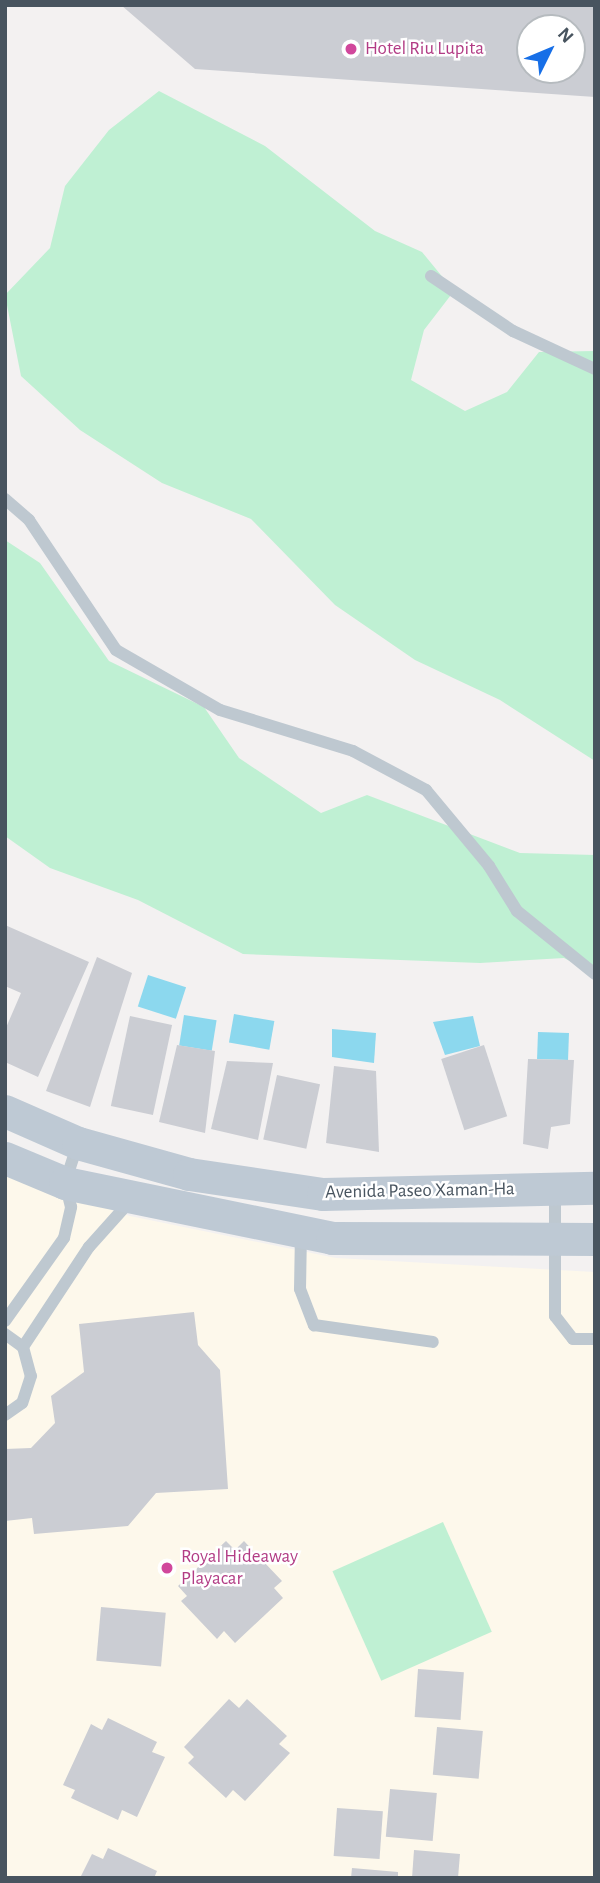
<!DOCTYPE html>
<html>
<head>
<meta charset="utf-8">
<style>
  body { margin:0 }
  #map { position:relative; width:600px; height:1883px; overflow:hidden; background:#f3f1f1; font-family:"Alegreya Sans",sans-serif }
  div>[style] { position:absolute }
  .commercial>* { inset:0; background:#fdf8eb }
  .green>* { inset:0; background:#bff0d3; transform-origin:0 0 }
  .water>* { inset:0; background:#8cd8ee; transform-origin:0 0 }
  .building>* { inset:0; background:#cbcdd3; transform-origin:0 0 }
  .lane>* { height:12px; margin:-6px; padding:0 6px; transform-origin:6px; border-radius:6px; background:#bec8d0 }
  .secondary>* { height:33px; margin:-16.5px; padding:0 16.5px; transform-origin:16.5px; border-radius:16.5px; background:#bec9d4 }
  .dots>* { width:19px; height:19px; translate:-50% -50%; box-sizing:border-box; border:4px solid #fff; border-radius:50% }
  span { translate:-50% -50%; white-space:nowrap; text-align:center; line-height:1.15; -webkit-text-stroke:5px #fff; paint-order:stroke }
  .hotel-label { font-size:19px; color:#b23c85 }
  .left { translate:0 -50%; text-align:left }
  .street-label { font-size:19px; color:#48545f }
  .frame { position:absolute; inset:0; border:7px solid #48545f; pointer-events:none }
  .north { position:absolute; left:516px; top:14px; width:70px; height:70px; box-sizing:border-box; background:#fff; border:2px solid #b6bbbf; border-radius:50%; rotate:47deg; font-size:19px; font-weight:700; line-height:28px; text-align:center; color:#48545f }
  .north::after { content:''; display:block; margin:auto; width:24px; height:32px; background:#176fe7; clip-path:polygon(50% 0,100% 100%,50% 72%,0 100%) }
</style>
</head>
<body>
<div id="map">
  <div class="commercial">
    <div style="clip-path:polygon(5px 1174px,130px 1216px,336px 1258px,595px 1272px,595px 1878px,5px 1878px)"></div>
  </div>
  <div class="green">
    <div style="clip-path:polygon(159px 91px,265px 146px,375px 231px,422px 252px,454px 291px,424px 330px,411px 380px,465px 411px,507px 392px,539px 352px,595px 351px,595px 761px,500px 700px,415px 660px,335px 605px,251px 519px,162px 483px,80px 430px,21px 376px,5px 295px,50px 248px,65px 186px,109px 130px)"></div>
    <div style="clip-path:polygon(5px 540px,40px 563px,109px 661px,204px 707px,239px 758px,321px 813px,367px 795px,520px 853px,595px 855px,595px 974px,564px 958px,480px 963px,243px 954px,138px 900px,50px 868px,5px 836px)"></div>
    <div style="left:443px;top:1522px;width:120px;height:121px;rotate:66deg"></div>
  </div>
  <div class="water">
    <div style="left:148px;top:975px;width:40px;height:33px;rotate:18deg"></div>
    <div style="left:234px;top:1014px;width:41px;height:29px;rotate:10deg"></div>
    <div style="left:184px;top:1015px;width:33px;height:31px;rotate:9deg"></div>
    <div style="clip-path:polygon(473px 1016px,480px 1046px,445px 1055px,433px 1022px)"></div>
    <div style="clip-path:polygon(332px 1029px,376px 1033px,374px 1063px,332px 1057px)"></div>
    <div style="left:538px;top:1032px;width:31px;height:27px;rotate:2deg"></div>
  </div>
  <div class="building">
    <div style="clip-path:polygon(evenodd,121px 5px,595px 5px,595px 97px,195px 69px,121px 5px,530px 28px,572px 28px,572px 70px,530px 70px,530px 28px)"></div>
    <div style="clip-path:polygon(5px 925px,89px 962px,38px 1077px,5px 1062px,5px 1030px,21px 993px,5px 986px)"></div>
    <div style="clip-path:polygon(97px 957px,132px 973px,90px 1107px,46px 1091px)"></div>
    <div style="left:130px;top:1016px;width:43px;height:92px;rotate:12deg"></div>
    <div style="clip-path:polygon(177px 1045px,215px 1051px,205px 1133px,159px 1122px)"></div>
    <div style="left:484px;top:1045px;width:75px;height:45px;rotate:72deg"></div>
    <div style="clip-path:polygon(528px 1059px,574px 1060px,570px 1124px,551px 1127px,548px 1149px,523px 1144px)"></div>
    <div style="clip-path:polygon(227px 1061px,273px 1063px,258px 1140px,211px 1129px)"></div>
    <div style="clip-path:polygon(334px 1066px,376px 1071px,379px 1152px,326px 1143px)"></div>
    <div style="left:277px;top:1075px;width:44px;height:66px;rotate:12deg"></div>
    <div style="clip-path:polygon(194px 1312px,198px 1345px,220px 1370px,228px 1489px,156px 1493px,128px 1526px,34px 1534px,32px 1518px,5px 1521px,5px 1449px,31px 1448px,55px 1423px,51px 1396px,84px 1372px,79px 1324px)"></div>
    <div style="clip-path:polygon(226px 1541px,235px 1550px,244px 1541px,282px 1581px,274px 1588px,283px 1598px,235px 1643px,224px 1631px,217px 1639px,181px 1601px,187px 1596px,178px 1586px)"></div>
    <div style="left:101px;top:1607px;width:65px;height:54px;rotate:5deg"></div>
    <div style="left:418px;top:1669px;width:46px;height:48px;rotate:4deg"></div>
    <div style="clip-path:polygon(229px 1699px,239px 1708px,247px 1699px,287px 1736px,279px 1744px,290px 1753px,245px 1801px,233px 1790px,226px 1798px,188px 1763px,194px 1757px,184px 1747px)"></div>
    <div style="clip-path:polygon(108px 1718px,157px 1742px,152px 1752px,165px 1757px,137px 1817px,122px 1810px,118px 1820px,71px 1798px,75px 1790px,63px 1785px,91px 1724px,102px 1730px)"></div>
    <div style="left:437px;top:1727px;width:46px;height:48px;rotate:5deg"></div>
    <div style="left:390px;top:1789px;width:47px;height:48px;rotate:5deg"></div>
    <div style="left:337px;top:1808px;width:46px;height:48px;rotate:4deg"></div>
    <div style="clip-path:polygon(108px 1848px,157px 1871px,154px 1878px,80px 1878px,92px 1854px,103px 1859px)"></div>
    <div style="clip-path:polygon(414px 1850px,460px 1854px,458px 1878px,412px 1878px)"></div>
    <div style="clip-path:polygon(352px 1868px,398px 1872px,398px 1878px,351px 1878px)"></div>
  </div>
  <div class="lane">
    <div style="left:431px;top:276px;width:99px;rotate:33.9deg"></div>
    <div style="left:513px;top:331px;width:90px;rotate:24.9deg"></div>
    <div style="left:5px;top:499px;width:32px;rotate:41deg"></div>
    <div style="left:29px;top:520px;width:156px;rotate:56.2deg"></div>
    <div style="left:116px;top:650px;width:120px;rotate:30deg"></div>
    <div style="left:220px;top:710px;width:139px;rotate:17.1deg"></div>
    <div style="left:353px;top:751px;width:83px;rotate:28.1deg"></div>
    <div style="left:426px;top:790px;width:99px;rotate:50.3deg"></div>
    <div style="left:489px;top:866px;width:53px;rotate:58.1deg"></div>
    <div style="left:517px;top:911px;width:100px;rotate:38.9deg"></div>
    <div style="left:555px;top:1189px;width:127px;rotate:90deg"></div>
    <div style="left:555px;top:1316px;width:29px;rotate:52deg"></div>
    <div style="left:573px;top:1339px;width:22px"></div>
    <div style="left:301px;top:1232px;width:57px;rotate:91deg"></div>
    <div style="left:300px;top:1289px;width:39px;rotate:69deg"></div>
    <div style="left:314px;top:1325px;width:120px;rotate:8.1deg"></div>
    <div style="left:5px;top:1321px;width:102px;rotate:-54.6deg"></div>
    <div style="left:64px;top:1238px;width:32px;rotate:-77deg"></div>
    <div style="left:71px;top:1207px;width:25px;rotate:-104deg"></div>
    <div style="left:65px;top:1183px;width:42px;rotate:-72deg"></div>
    <div style="left:5px;top:1334px;width:22px;rotate:36deg"></div>
    <div style="left:23px;top:1347px;width:30px;rotate:75deg"></div>
    <div style="left:31px;top:1376px;width:28px;rotate:108deg"></div>
    <div style="left:22px;top:1403px;width:21px;rotate:145deg"></div>
    <div style="left:23px;top:1347px;width:120px;rotate:-56.6deg"></div>
    <div style="left:89px;top:1247px;width:64px;rotate:-48.1deg"></div>
  </div>
  <div class="secondary">
    <div style="left:5px;top:1111px;width:80px;rotate:23.7deg"></div>
    <div style="left:78px;top:1143px;width:115px;rotate:15.6deg"></div>
    <div style="left:189px;top:1174px;width:135px;rotate:8.5deg"></div>
    <div style="left:323px;top:1194px;width:272px;rotate:-1.3deg"></div>
    <div style="left:5px;top:1158px;width:65px;rotate:22.6deg"></div>
    <div style="left:65px;top:1183px;width:273px;rotate:11.6deg"></div>
    <div style="left:332px;top:1238px;width:263px;rotate:0.2deg"></div>
  </div>
  <div class="dots">
    <div style="left:351px;top:49px;background:#d1479c"></div>
    <div style="left:167px;top:1568px;background:#d1479c"></div>
  </div>
  <div class="hotel-label">
    <span class="left" style="left:365px;top:49px">Hotel Riu Lupita</span>
    <span class="left" style="left:181px;top:1568px">Royal Hideaway<br>Playacar</span>
  </div>
  <div class="street-label">
    <span style="left:420px;top:1191px;rotate:-1deg">Avenida Paseo Xaman-Ha</span>
  </div>
  <div class="frame"></div>
  <div class="north">N</div>
</div>
</body>
</html>
